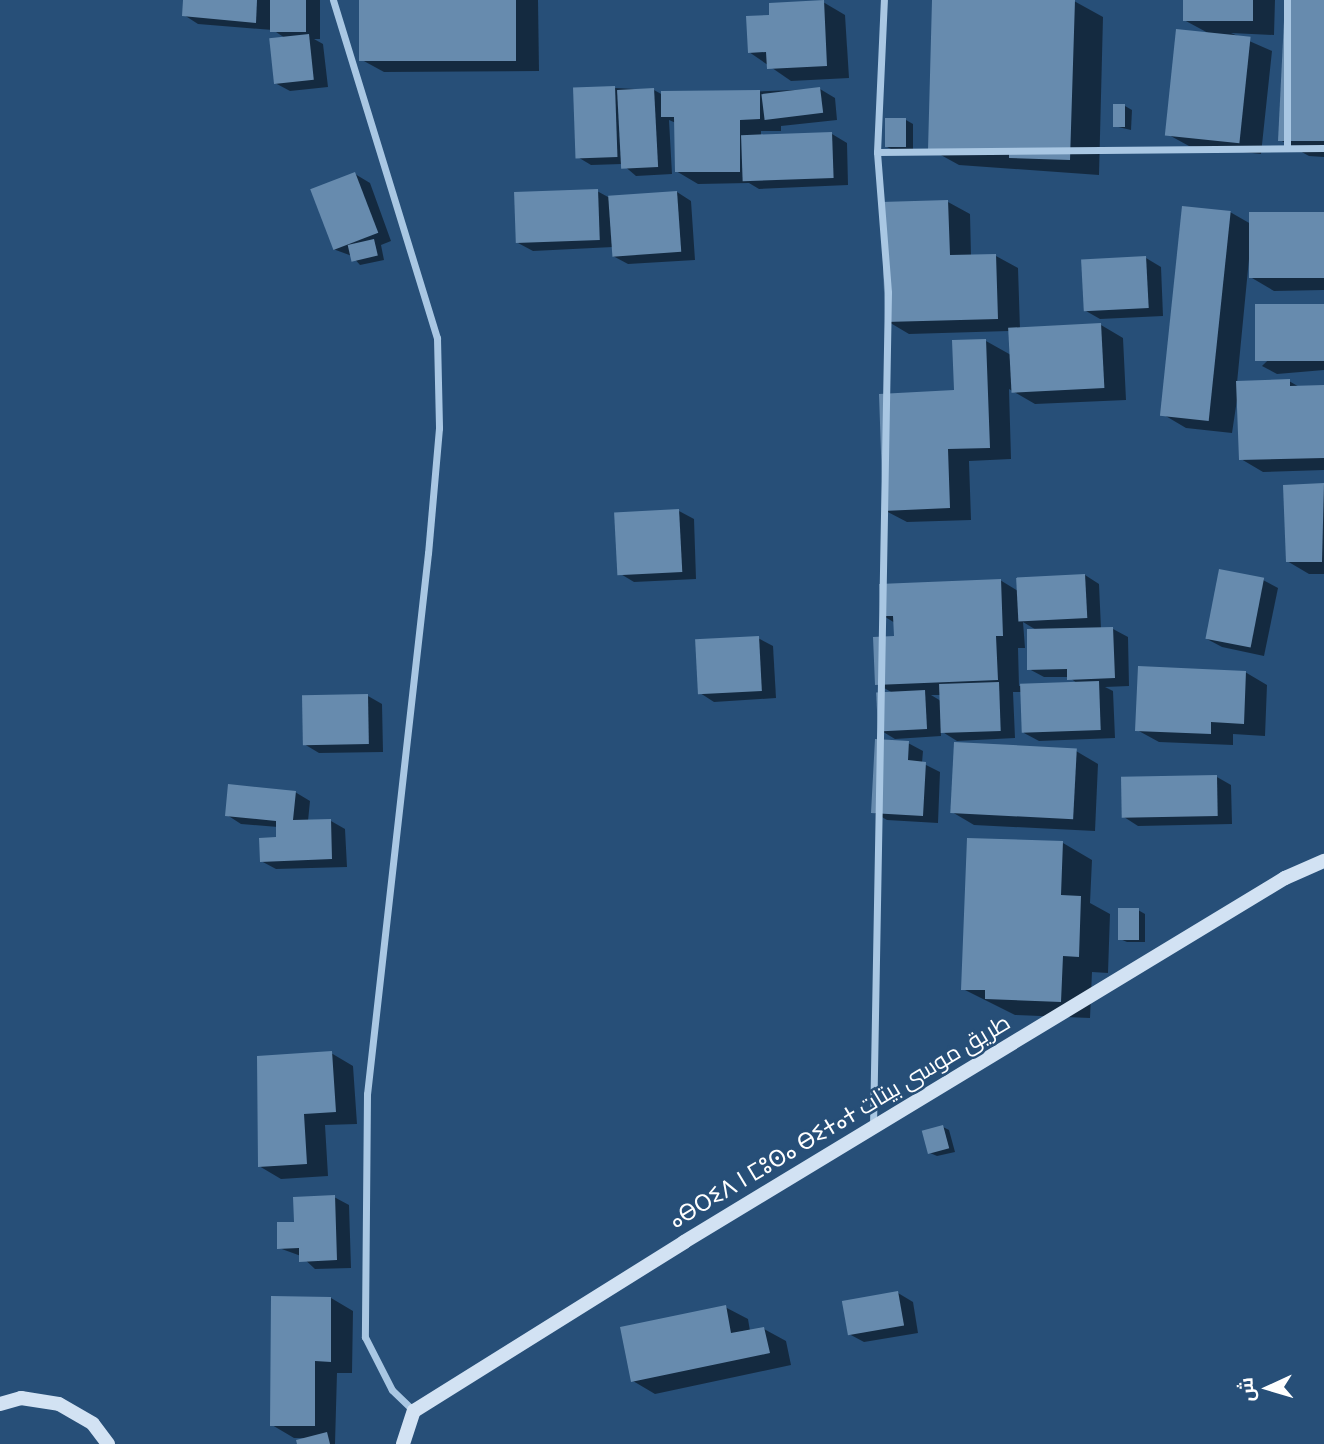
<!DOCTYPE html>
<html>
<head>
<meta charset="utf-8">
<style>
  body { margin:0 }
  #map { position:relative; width:1324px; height:1444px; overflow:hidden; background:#274f78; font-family:"Roboto Condensed",Cairo,"Noto Sans Tifinagh",sans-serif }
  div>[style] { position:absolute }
  .shadow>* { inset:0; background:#0007 }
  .building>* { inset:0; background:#678bae; transform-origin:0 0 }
  .street>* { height:7px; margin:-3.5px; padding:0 3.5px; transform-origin:3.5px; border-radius:3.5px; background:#a9c7e3 }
  .secondary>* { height:14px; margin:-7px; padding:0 7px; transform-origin:7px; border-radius:7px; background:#d2e2f3 }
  span { translate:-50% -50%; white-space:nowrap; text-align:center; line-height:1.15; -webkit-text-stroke:5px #274f78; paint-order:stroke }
  .street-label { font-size:23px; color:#fff }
  .north { position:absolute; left:1233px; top:1353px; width:70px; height:70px; -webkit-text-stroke:5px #274f78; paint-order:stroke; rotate:266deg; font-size:19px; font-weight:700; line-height:28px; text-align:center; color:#fff }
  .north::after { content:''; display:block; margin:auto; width:24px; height:32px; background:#fff; clip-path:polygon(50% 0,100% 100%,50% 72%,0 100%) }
</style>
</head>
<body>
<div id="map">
  <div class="shadow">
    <div style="clip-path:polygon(185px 0,320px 0,320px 39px,314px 39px,323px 44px,328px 87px,290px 91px,275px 83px,285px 38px,273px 30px,198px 24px,184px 15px)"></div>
    <div style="clip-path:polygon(361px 0,538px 0,539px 71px,384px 72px,362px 60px)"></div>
    <div style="clip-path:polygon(934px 0,1074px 1px,1103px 17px,1099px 175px,959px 165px,930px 149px)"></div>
    <div style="clip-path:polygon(1185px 0,1275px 0,1274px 35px,1231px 33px,1272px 51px,1261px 154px,1189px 146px,1167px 134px,1210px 34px,1184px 20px)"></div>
    <div style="clip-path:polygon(1324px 0,1324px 157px,1309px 156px,1280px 140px,1281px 88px,1285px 88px)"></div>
    <div style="clip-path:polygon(823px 2px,845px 15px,849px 78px,791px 81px,749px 52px,771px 16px)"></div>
    <div style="clip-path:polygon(615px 88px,654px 90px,663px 95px,820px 89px,835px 98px,837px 120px,781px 126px,781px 131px,761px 131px,761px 137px,832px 134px,847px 143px,848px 185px,759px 189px,749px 183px,698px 184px,676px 171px,676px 123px,669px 120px,672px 174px,636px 176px,622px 164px,591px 165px,576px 156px)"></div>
    <div style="clip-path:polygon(1125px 106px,1132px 110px,1131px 130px,1114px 126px)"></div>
    <div style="clip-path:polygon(906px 120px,913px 124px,913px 150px,893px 150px,887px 147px)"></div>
    <div style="clip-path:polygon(355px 174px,370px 183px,391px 241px,381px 245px,384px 260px,360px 265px,352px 256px,333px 249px)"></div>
    <div style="clip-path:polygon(597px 191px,608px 197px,677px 192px,691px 201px,695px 260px,628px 264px,613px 256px,613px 247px,533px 251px,518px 243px)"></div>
    <div style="clip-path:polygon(948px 202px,970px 214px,971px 256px,996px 256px,1018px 268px,1020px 329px,1101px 325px,1123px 338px,1126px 400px,1035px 404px,1009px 389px,1011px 459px,969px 461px,971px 520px,907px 522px,884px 510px,986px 341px,1011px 355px,1009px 331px,909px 334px,887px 321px)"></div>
    <div style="clip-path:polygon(1230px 212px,1251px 224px,1324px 213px,1324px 290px,1274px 291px,1252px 278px,1249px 259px,1237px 383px,1289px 381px,1301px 388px,1324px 387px,1324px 470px,1263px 472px,1241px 459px,1238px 393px,1232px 433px,1186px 428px,1164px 415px)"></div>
    <div style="clip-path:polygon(1146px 258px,1161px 267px,1163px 316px,1100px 319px,1086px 311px)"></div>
    <div style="clip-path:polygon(1324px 306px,1324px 370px,1277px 374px,1262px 366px)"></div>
    <div style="clip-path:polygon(1324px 485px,1324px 574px,1309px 574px,1287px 561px,1285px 486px)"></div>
    <div style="clip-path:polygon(679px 511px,694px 519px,696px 579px,634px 582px,619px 573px)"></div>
    <div style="clip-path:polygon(evenodd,1085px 575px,1099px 584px,1101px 629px,1113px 629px,1128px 637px,1129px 686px,1105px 687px,1113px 691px,1115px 738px,1039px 741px,1024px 733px,1022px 692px,1013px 692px,1015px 738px,957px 741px,941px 731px,941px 736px,895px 739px,880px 730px,893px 693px,877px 684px,896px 637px,895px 623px,882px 615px,1000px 580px,1018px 591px,1085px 575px,1023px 622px,1038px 631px,1029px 669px,1044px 677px,1069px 677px,1078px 684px,1019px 686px,1018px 648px,1025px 648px,1023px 622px,1085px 575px,931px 695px,941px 695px,941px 701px,931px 695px)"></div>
    <div style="clip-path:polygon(1263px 580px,1278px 588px,1264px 656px,1222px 647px,1207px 639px)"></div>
    <div style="clip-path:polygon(758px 638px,773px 646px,776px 698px,714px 702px,700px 693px)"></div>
    <div style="clip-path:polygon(1245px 672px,1267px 685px,1265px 736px,1233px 734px,1233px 745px,1159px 742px,1137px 730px)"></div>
    <div style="clip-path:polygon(368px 696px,382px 704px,383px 752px,319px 753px,304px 744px)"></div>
    <div style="clip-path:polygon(908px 743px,923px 751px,922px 763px,940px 772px,938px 823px,887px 820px,873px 812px)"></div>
    <div style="clip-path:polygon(1076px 751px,1098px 764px,1095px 831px,974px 825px,952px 812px)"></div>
    <div style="clip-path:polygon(1217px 777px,1231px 785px,1232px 824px,1138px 826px,1124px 817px)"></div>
    <div style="clip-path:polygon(295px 792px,310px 801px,308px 821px,331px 821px,345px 829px,347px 867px,276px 869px,261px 861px,278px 839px,278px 827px,241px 824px,227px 815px)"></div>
    <div style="clip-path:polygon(1063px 843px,1092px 860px,1090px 903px,1110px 914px,1108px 973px,1092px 972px,1090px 1018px,1015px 1015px,963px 989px)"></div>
    <div style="clip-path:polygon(1138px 910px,1145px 914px,1145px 942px,1127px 942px,1120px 939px)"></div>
    <div style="clip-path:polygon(331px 1053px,353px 1066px,357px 1124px,325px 1125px,328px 1176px,281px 1179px,259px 1166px)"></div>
    <div style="clip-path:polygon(943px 1127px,949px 1130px,955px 1152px,937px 1156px,930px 1153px)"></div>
    <div style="clip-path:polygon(334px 1197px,349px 1205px,351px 1268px,315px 1269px,301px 1256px,279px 1248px,296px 1224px)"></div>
    <div style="clip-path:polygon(898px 1293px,913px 1302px,918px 1333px,864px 1342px,849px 1334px)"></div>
    <div style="clip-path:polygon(331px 1298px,353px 1311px,352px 1373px,337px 1373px,335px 1444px,299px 1444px,307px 1438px,294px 1438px,272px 1425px)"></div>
    <div style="clip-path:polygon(725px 1307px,748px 1319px,750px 1331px,764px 1329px,786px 1341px,791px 1365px,655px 1394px,633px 1381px)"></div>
  </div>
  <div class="building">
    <div style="clip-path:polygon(183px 0,257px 0,256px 23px,182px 16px)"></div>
    <div style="left:270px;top:0;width:36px;height:32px"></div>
    <div style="left:359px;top:0;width:157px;height:61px"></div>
    <div style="clip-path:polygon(824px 0,827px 66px,767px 69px,766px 52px,748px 53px,746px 16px,769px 15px,769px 3px)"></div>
    <div style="clip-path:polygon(932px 0,1075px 0,1070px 160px,1009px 158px,1009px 152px,928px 150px)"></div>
    <div style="left:1183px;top:0;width:70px;height:21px"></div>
    <div style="clip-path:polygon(1285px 0,1324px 0,1324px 141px,1278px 141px)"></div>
    <div style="left:1176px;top:29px;width:75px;height:107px;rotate:6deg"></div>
    <div style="left:309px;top:34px;width:46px;height:40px;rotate:84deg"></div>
    <div style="left:615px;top:86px;width:71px;height:42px;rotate:88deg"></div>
    <div style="left:820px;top:87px;width:26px;height:59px;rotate:83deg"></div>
    <div style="left:654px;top:88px;width:79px;height:37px;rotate:87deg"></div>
    <div style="clip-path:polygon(760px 90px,760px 119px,740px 120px,740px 172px,675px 172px,674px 117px,661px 117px,661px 91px)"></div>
    <div style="left:1113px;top:104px;width:12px;height:23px"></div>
    <div style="left:906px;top:118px;width:29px;height:21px;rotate:90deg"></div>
    <div style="left:832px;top:132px;width:46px;height:91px;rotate:88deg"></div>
    <div style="left:355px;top:172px;width:65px;height:48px;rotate:69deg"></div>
    <div style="left:598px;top:189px;width:51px;height:84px;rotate:88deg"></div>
    <div style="left:677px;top:191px;width:61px;height:69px;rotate:86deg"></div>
    <div style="clip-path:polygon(948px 200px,950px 255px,996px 254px,998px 319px,885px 322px,881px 202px)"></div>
    <div style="left:1182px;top:206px;width:49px;height:211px;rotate:6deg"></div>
    <div style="left:1324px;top:212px;width:66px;height:75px;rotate:90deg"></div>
    <div style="left:374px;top:239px;width:17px;height:27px;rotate:77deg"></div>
    <div style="left:1146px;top:256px;width:52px;height:65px;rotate:87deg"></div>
    <div style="left:1324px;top:304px;width:57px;height:69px;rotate:90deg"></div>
    <div style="left:1101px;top:323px;width:65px;height:93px;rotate:87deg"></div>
    <div style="clip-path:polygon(986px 339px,990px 448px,948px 449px,950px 508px,883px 511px,879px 394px,954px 390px,952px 340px)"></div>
    <div style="clip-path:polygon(1290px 379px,1290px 386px,1324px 385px,1324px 458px,1239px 460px,1236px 381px)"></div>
    <div style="clip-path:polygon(1324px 483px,1322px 562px,1286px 562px,1283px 485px)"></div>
    <div style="left:679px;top:509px;width:63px;height:65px;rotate:87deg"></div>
    <div style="left:1219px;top:569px;width:46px;height:71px;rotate:11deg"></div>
    <div style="left:1085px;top:574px;width:44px;height:69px;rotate:87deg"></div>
    <div style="clip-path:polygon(1001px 579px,1003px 636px,996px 636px,998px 680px,875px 685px,873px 637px,894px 636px,893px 616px,880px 616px,879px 584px)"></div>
    <div style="clip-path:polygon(1113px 627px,1115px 678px,1067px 680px,1067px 669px,1027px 670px,1027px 629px)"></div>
    <div style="left:759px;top:636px;width:55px;height:64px;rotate:87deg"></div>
    <div style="clip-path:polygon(1138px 666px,1246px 671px,1244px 724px,1211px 722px,1211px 734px,1135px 731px)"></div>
    <div style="left:1099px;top:681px;width:49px;height:79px;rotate:88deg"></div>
    <div style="left:999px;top:682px;width:49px;height:60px;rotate:88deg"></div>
    <div style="left:925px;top:690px;width:39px;height:49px;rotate:87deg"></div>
    <div style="left:368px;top:694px;width:50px;height:66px;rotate:89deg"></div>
    <div style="clip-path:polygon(875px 739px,909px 741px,908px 760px,926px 762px,923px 816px,871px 813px)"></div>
    <div style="left:954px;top:742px;width:123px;height:71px;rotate:3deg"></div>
    <div style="left:1217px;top:775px;width:41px;height:96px;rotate:89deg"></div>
    <div style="clip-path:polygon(228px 784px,296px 791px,293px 820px,331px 819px,332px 859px,260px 862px,259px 838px,276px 837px,276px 821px,225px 816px)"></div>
    <div style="clip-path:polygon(967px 838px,1063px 841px,1061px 895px,1081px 896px,1079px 957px,1063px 956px,1061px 1002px,985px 999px,985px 990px,961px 990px)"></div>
    <div style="left:1118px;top:908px;width:21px;height:32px"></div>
    <div style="clip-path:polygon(332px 1051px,336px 1112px,304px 1114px,307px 1164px,258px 1167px,257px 1056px)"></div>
    <div style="left:943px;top:1125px;width:24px;height:22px;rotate:75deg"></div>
    <div style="clip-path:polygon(335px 1195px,337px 1260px,299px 1262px,299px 1248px,277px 1249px,277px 1222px,294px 1222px,293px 1197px)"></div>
    <div style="left:898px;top:1291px;width:35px;height:57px;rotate:80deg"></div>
    <div style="clip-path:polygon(271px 1296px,331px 1297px,331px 1362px,315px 1361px,315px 1426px,270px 1426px)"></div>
    <div style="clip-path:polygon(726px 1305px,731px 1333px,764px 1327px,770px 1353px,631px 1382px,620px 1327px)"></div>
    <div style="clip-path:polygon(327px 1432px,330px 1444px,297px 1444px,296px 1440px)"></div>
  </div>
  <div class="street">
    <div style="left:333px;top:0;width:354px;rotate:72.9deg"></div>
    <div style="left:437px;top:338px;width:90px;rotate:88.7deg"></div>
    <div style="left:439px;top:428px;width:125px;rotate:95deg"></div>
    <div style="left:428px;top:553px;width:544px;rotate:96.43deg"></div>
    <div style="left:367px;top:1094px;width:243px;rotate:90.5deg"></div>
    <div style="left:365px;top:1337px;width:59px;rotate:63deg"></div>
    <div style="left:392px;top:1390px;width:30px;rotate:44deg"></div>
    <div style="left:1287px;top:146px;width:146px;rotate:-90deg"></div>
    <div style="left:877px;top:152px;width:447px;rotate:-0.5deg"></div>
    <div style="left:873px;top:1127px;width:835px;rotate:-88.97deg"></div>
    <div style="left:888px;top:292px;width:140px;rotate:-94.5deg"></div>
    <div style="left:877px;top:152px;width:152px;rotate:-87.4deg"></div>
  </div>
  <div class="secondary">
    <div style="left:0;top:1404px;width:22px;rotate:-16deg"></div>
    <div style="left:21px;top:1398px;width:38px;rotate:9deg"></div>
    <div style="left:59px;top:1404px;width:39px;rotate:30deg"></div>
    <div style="left:93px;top:1424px;width:25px;rotate:53deg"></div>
    <div style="left:403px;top:1444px;width:35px;rotate:-72deg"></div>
    <div style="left:414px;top:1411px;width:319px;rotate:-32deg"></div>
    <div style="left:684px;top:1242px;width:703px;rotate:-31.2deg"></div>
    <div style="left:1285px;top:878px;width:43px;rotate:-23.6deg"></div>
  </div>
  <div class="street-label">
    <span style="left:840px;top:1122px;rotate:-31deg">ⴰⴱⵔⵉⴷ ⵏ ⵎⵓⵙⴰ ⴱⵉⵜⴰⵜ طريق موسى بيتات</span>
  </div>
  <div class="north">ش</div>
</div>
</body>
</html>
